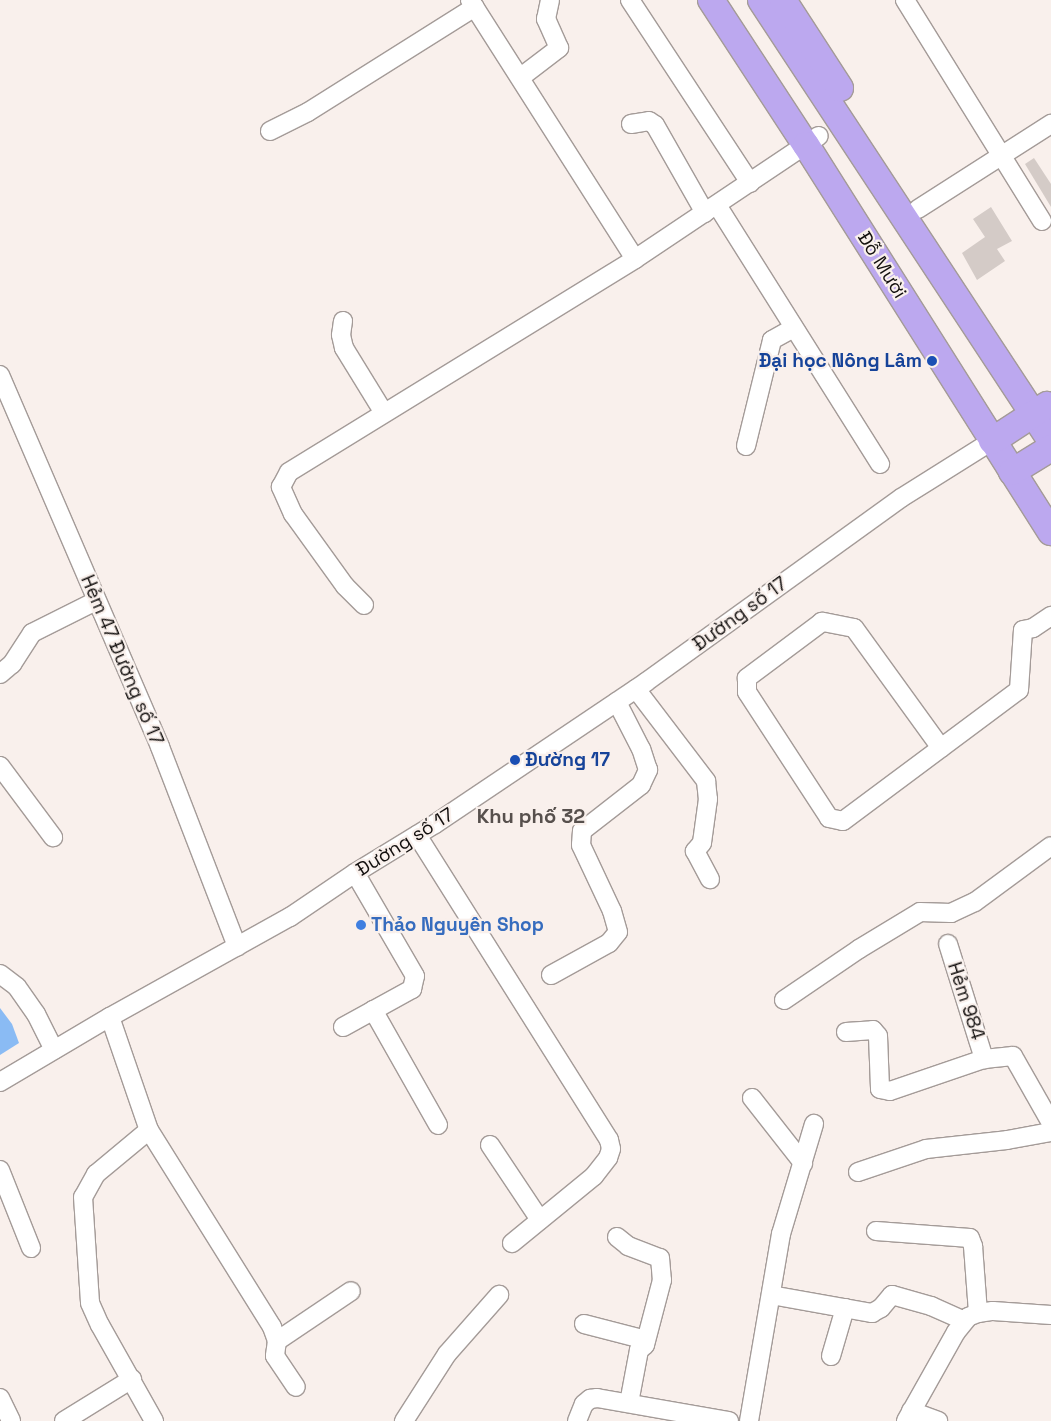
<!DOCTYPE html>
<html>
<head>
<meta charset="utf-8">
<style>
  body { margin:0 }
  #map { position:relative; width:1051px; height:1421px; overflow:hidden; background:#f9f0ec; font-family:"Space Grotesk",sans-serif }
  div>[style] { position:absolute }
  .water>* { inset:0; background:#8abbf4 }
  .building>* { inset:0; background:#d4cbc7 }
  .roads { filter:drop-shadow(1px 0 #a49b98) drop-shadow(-1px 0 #a49b98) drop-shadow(0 1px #a49b98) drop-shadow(0 -1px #a49b98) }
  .minor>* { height:18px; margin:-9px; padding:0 9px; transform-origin:9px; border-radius:9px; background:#fff }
  .highway>* { height:26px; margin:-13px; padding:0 13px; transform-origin:13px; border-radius:13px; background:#bca8ef }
  .dots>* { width:14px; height:14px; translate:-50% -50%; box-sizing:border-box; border:2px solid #f9f0ec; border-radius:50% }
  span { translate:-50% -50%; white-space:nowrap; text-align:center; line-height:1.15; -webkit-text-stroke:4.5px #f9f0ec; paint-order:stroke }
  .street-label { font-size:19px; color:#120f0e }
  .transit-label { font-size:19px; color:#164399; font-weight:700 }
  .right { translate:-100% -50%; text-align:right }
  .left { translate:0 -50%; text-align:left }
  .shop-label { font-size:19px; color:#366cbe; font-weight:700 }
  .neighbourhood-label { font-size:20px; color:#57504d; font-weight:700 }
</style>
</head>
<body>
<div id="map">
  <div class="water">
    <div style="clip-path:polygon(0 1008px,12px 1024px,19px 1043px,0 1055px)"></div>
  </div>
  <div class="building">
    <div style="clip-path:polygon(1034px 158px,1051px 184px,1051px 207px,1025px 164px)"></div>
    <div style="clip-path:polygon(991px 207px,1012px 241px,997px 249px,1005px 261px,977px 280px,962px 253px,985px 237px,973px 219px)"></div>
  </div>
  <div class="roads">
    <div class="minor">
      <div style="left:470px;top:0;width:307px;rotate:57.5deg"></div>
      <div style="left:630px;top:0;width:219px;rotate:56.7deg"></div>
      <div style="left:905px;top:0;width:260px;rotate:58.2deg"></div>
      <div style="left:521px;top:77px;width:48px;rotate:-37.3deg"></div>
      <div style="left:559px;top:48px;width:32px;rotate:-114deg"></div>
      <div style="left:546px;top:19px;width:19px;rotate:-78deg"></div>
      <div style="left:631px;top:124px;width:18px;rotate:-9deg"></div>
      <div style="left:649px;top:121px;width:7px;rotate:34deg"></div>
      <div style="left:655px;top:125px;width:101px;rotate:60.4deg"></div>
      <div style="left:270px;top:131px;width:42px;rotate:-26.6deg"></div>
      <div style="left:308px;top:112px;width:197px;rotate:-32.2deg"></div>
      <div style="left:717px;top:205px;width:306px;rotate:57.8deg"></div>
      <div style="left:918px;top:209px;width:158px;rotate:-32.6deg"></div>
      <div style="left:343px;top:321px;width:14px;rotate:98deg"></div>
      <div style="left:341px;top:335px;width:13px;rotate:77deg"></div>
      <div style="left:344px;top:348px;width:76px;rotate:58.4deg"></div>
      <div style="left:0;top:375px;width:405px;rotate:66.7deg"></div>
      <div style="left:160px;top:747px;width:214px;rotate:68.9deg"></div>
      <div style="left:746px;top:446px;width:109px;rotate:-76.2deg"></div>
      <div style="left:772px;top:340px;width:25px;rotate:-29deg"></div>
      <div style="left:364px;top:605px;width:27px;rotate:-135deg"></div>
      <div style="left:345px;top:586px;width:89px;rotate:-125.8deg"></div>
      <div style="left:293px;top:514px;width:30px;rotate:-114deg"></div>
      <div style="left:281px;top:487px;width:17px;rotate:-62deg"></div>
      <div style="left:289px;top:472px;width:406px;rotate:-31.6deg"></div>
      <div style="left:635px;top:259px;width:221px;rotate:-33.8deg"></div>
      <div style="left:0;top:674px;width:16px;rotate:-40deg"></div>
      <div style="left:12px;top:664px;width:37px;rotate:-57deg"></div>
      <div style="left:32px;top:633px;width:72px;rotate:-26.6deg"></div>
      <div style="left:636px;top:689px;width:116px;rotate:52.7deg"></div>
      <div style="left:706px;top:781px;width:18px;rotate:84deg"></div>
      <div style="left:708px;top:799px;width:44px;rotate:97.8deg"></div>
      <div style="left:702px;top:843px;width:11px;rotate:131deg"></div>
      <div style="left:695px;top:851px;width:32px;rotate:62deg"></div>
      <div style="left:941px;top:748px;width:148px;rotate:-125.9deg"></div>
      <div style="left:854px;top:628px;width:33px;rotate:-169deg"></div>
      <div style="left:822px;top:622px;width:94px;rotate:143.3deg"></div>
      <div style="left:747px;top:678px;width:14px;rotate:90deg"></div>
      <div style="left:747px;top:692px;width:150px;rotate:56.9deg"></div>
      <div style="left:829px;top:818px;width:14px;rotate:12deg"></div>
      <div style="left:843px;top:821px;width:219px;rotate:-36.7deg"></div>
      <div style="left:1019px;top:690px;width:60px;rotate:-86.2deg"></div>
      <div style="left:1023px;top:630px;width:10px;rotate:-11deg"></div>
      <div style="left:1033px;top:628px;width:22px;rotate:-34deg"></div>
      <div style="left:0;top:766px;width:89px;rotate:53.3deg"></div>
      <div style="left:417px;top:835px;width:360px;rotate:57.8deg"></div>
      <div style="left:609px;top:1140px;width:9px;rotate:77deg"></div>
      <div style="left:611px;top:1149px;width:9px;rotate:108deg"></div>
      <div style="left:608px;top:1158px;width:23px;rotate:128deg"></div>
      <div style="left:594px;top:1176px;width:106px;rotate:140.7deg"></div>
      <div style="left:948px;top:944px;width:121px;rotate:72.6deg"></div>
      <div style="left:0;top:974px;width:21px;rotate:37deg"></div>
      <div style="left:17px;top:987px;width:33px;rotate:55deg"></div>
      <div style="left:36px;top:1014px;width:40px;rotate:63.4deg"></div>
      <div style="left:551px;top:975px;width:66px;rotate:-28.9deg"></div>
      <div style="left:609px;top:943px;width:14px;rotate:-51deg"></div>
      <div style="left:618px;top:932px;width:22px;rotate:-106deg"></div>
      <div style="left:612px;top:911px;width:73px;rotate:-115.2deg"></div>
      <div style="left:581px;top:845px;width:14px;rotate:-86deg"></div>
      <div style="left:582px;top:831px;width:75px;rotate:-37.9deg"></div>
      <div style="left:641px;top:785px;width:17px;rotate:-65deg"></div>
      <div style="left:648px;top:770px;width:22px;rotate:-108deg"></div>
      <div style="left:641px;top:749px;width:53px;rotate:-117.1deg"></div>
      <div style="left:784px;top:1000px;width:91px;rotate:-34.2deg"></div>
      <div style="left:859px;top:949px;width:71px;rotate:-31.2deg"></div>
      <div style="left:920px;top:912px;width:31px;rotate:2deg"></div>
      <div style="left:951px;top:913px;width:26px;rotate:-25deg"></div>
      <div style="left:975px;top:902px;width:94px;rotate:-36.4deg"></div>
      <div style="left:373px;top:1010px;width:132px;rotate:60.5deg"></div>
      <div style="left:110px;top:1017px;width:120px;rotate:71deg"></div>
      <div style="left:149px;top:1130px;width:232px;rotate:58deg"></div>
      <div style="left:272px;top:1327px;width:15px;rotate:70deg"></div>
      <div style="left:277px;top:1341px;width:15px;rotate:98deg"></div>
      <div style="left:275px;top:1356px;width:37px;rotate:56deg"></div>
      <div style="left:343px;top:1027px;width:79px;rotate:-28.8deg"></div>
      <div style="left:412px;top:989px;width:13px;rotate:-77deg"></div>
      <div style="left:415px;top:976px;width:119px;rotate:-120.2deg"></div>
      <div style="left:846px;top:1032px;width:27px;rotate:-4deg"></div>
      <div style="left:873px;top:1030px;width:8px;rotate:50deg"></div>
      <div style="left:878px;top:1036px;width:53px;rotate:87.8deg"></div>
      <div style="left:880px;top:1089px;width:10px;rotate:11deg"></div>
      <div style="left:890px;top:1091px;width:99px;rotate:-18.8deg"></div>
      <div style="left:984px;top:1059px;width:29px;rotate:-6deg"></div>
      <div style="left:1013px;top:1056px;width:77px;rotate:60.4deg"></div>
      <div style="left:0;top:1082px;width:128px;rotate:-30.6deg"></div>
      <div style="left:110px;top:1017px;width:206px;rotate:-29.1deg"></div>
      <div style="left:290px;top:917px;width:78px;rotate:-34.1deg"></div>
      <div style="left:355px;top:873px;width:94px;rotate:-31.5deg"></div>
      <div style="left:435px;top:824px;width:254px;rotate:-33.9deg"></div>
      <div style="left:646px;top:682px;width:314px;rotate:-35.8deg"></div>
      <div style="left:901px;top:498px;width:107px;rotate:-32.1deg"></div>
      <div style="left:752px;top:1098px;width:83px;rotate:51.9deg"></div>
      <div style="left:149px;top:1130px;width:69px;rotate:140.3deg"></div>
      <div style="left:96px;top:1174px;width:26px;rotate:119deg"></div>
      <div style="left:83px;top:1197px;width:106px;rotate:86.2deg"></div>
      <div style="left:90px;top:1303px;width:24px;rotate:66deg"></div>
      <div style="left:100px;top:1325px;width:110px;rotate:60.6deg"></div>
      <div style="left:490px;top:1145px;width:90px;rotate:56.3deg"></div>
      <div style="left:0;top:1170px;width:84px;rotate:68.3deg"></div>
      <div style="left:858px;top:1172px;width:72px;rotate:-18.7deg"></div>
      <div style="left:926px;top:1149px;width:81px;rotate:-6.3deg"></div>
      <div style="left:1007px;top:1140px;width:45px;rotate:-10.3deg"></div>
      <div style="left:876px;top:1231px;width:94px;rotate:4.3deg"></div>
      <div style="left:970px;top:1238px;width:9px;rotate:69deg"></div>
      <div style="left:973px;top:1246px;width:67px;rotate:85.7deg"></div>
      <div style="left:617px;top:1237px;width:14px;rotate:39deg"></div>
      <div style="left:628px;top:1246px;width:34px;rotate:21deg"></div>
      <div style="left:660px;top:1258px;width:22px;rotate:85deg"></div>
      <div style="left:662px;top:1280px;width:67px;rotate:104.7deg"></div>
      <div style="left:645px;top:1345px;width:8px;rotate:140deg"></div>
      <div style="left:639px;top:1350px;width:54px;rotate:100.7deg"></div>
      <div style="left:771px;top:1295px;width:103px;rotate:10.1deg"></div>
      <div style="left:872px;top:1313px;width:10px;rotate:-29deg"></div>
      <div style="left:881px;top:1308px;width:17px;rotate:-50deg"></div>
      <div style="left:892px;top:1295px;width:41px;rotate:15.8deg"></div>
      <div style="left:931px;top:1306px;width:36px;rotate:24deg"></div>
      <div style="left:584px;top:1324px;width:64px;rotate:14.5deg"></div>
      <div style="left:277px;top:1341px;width:89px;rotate:-34deg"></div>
      <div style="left:831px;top:1356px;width:50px;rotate:-73.7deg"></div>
      <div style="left:0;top:1398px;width:25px;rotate:64deg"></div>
      <div style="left:911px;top:1411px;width:29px;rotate:20deg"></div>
      <div style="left:64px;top:1421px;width:80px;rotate:-31.7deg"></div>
      <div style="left:404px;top:1421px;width:80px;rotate:-57.3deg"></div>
      <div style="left:447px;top:1354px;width:79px;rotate:-48.6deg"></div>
      <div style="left:577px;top:1421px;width:18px;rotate:-68deg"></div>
      <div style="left:584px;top:1404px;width:8px;rotate:-40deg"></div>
      <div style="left:590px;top:1399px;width:7px;rotate:-8deg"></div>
      <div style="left:597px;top:1398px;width:134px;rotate:9.9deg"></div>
      <div style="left:749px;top:1421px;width:190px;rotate:-80.3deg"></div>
      <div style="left:781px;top:1234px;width:115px;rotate:-73.3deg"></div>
      <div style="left:906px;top:1421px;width:102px;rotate:-60.7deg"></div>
      <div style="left:956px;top:1332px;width:19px;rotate:-51deg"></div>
      <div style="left:968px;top:1317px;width:11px;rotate:-22deg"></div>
      <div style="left:978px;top:1313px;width:15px;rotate:-8deg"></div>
      <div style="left:993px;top:1311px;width:58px;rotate:3.9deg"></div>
    </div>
    <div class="highway">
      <div style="left:711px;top:0;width:173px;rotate:56.8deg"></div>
      <div style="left:806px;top:145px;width:458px;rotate:57.7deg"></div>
      <div style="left:761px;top:0;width:528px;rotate:56.67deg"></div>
      <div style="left:783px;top:0;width:105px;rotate:57.1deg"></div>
      <div style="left:992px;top:441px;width:66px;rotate:-33.2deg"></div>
      <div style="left:1012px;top:472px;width:46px;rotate:-31.6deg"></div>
    </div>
  </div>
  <div class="dots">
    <div style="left:932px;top:361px;background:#1a4fb4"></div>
    <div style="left:515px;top:760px;background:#1a4fb4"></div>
    <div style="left:361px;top:925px;background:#3f7fe0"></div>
  </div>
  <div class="street-label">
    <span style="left:882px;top:265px;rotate:58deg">Đỗ Mười</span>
    <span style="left:740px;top:614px;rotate:-36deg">Đường số 17</span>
    <span style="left:122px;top:660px;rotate:67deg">Hẻm 47 Đường số 17</span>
    <span style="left:405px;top:842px;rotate:-32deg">Đường số 17</span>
    <span style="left:966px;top:1001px;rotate:72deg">Hẻm 984</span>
  </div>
  <div class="transit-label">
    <span class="right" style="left:922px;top:361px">Đại học Nông Lâm</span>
    <span class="left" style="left:525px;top:760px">Đường 17</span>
  </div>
  <div class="shop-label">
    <span class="left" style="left:371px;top:925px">Thảo Nguyên Shop</span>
  </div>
  <div class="neighbourhood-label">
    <span style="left:531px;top:816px">Khu phố 32</span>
  </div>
</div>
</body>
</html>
